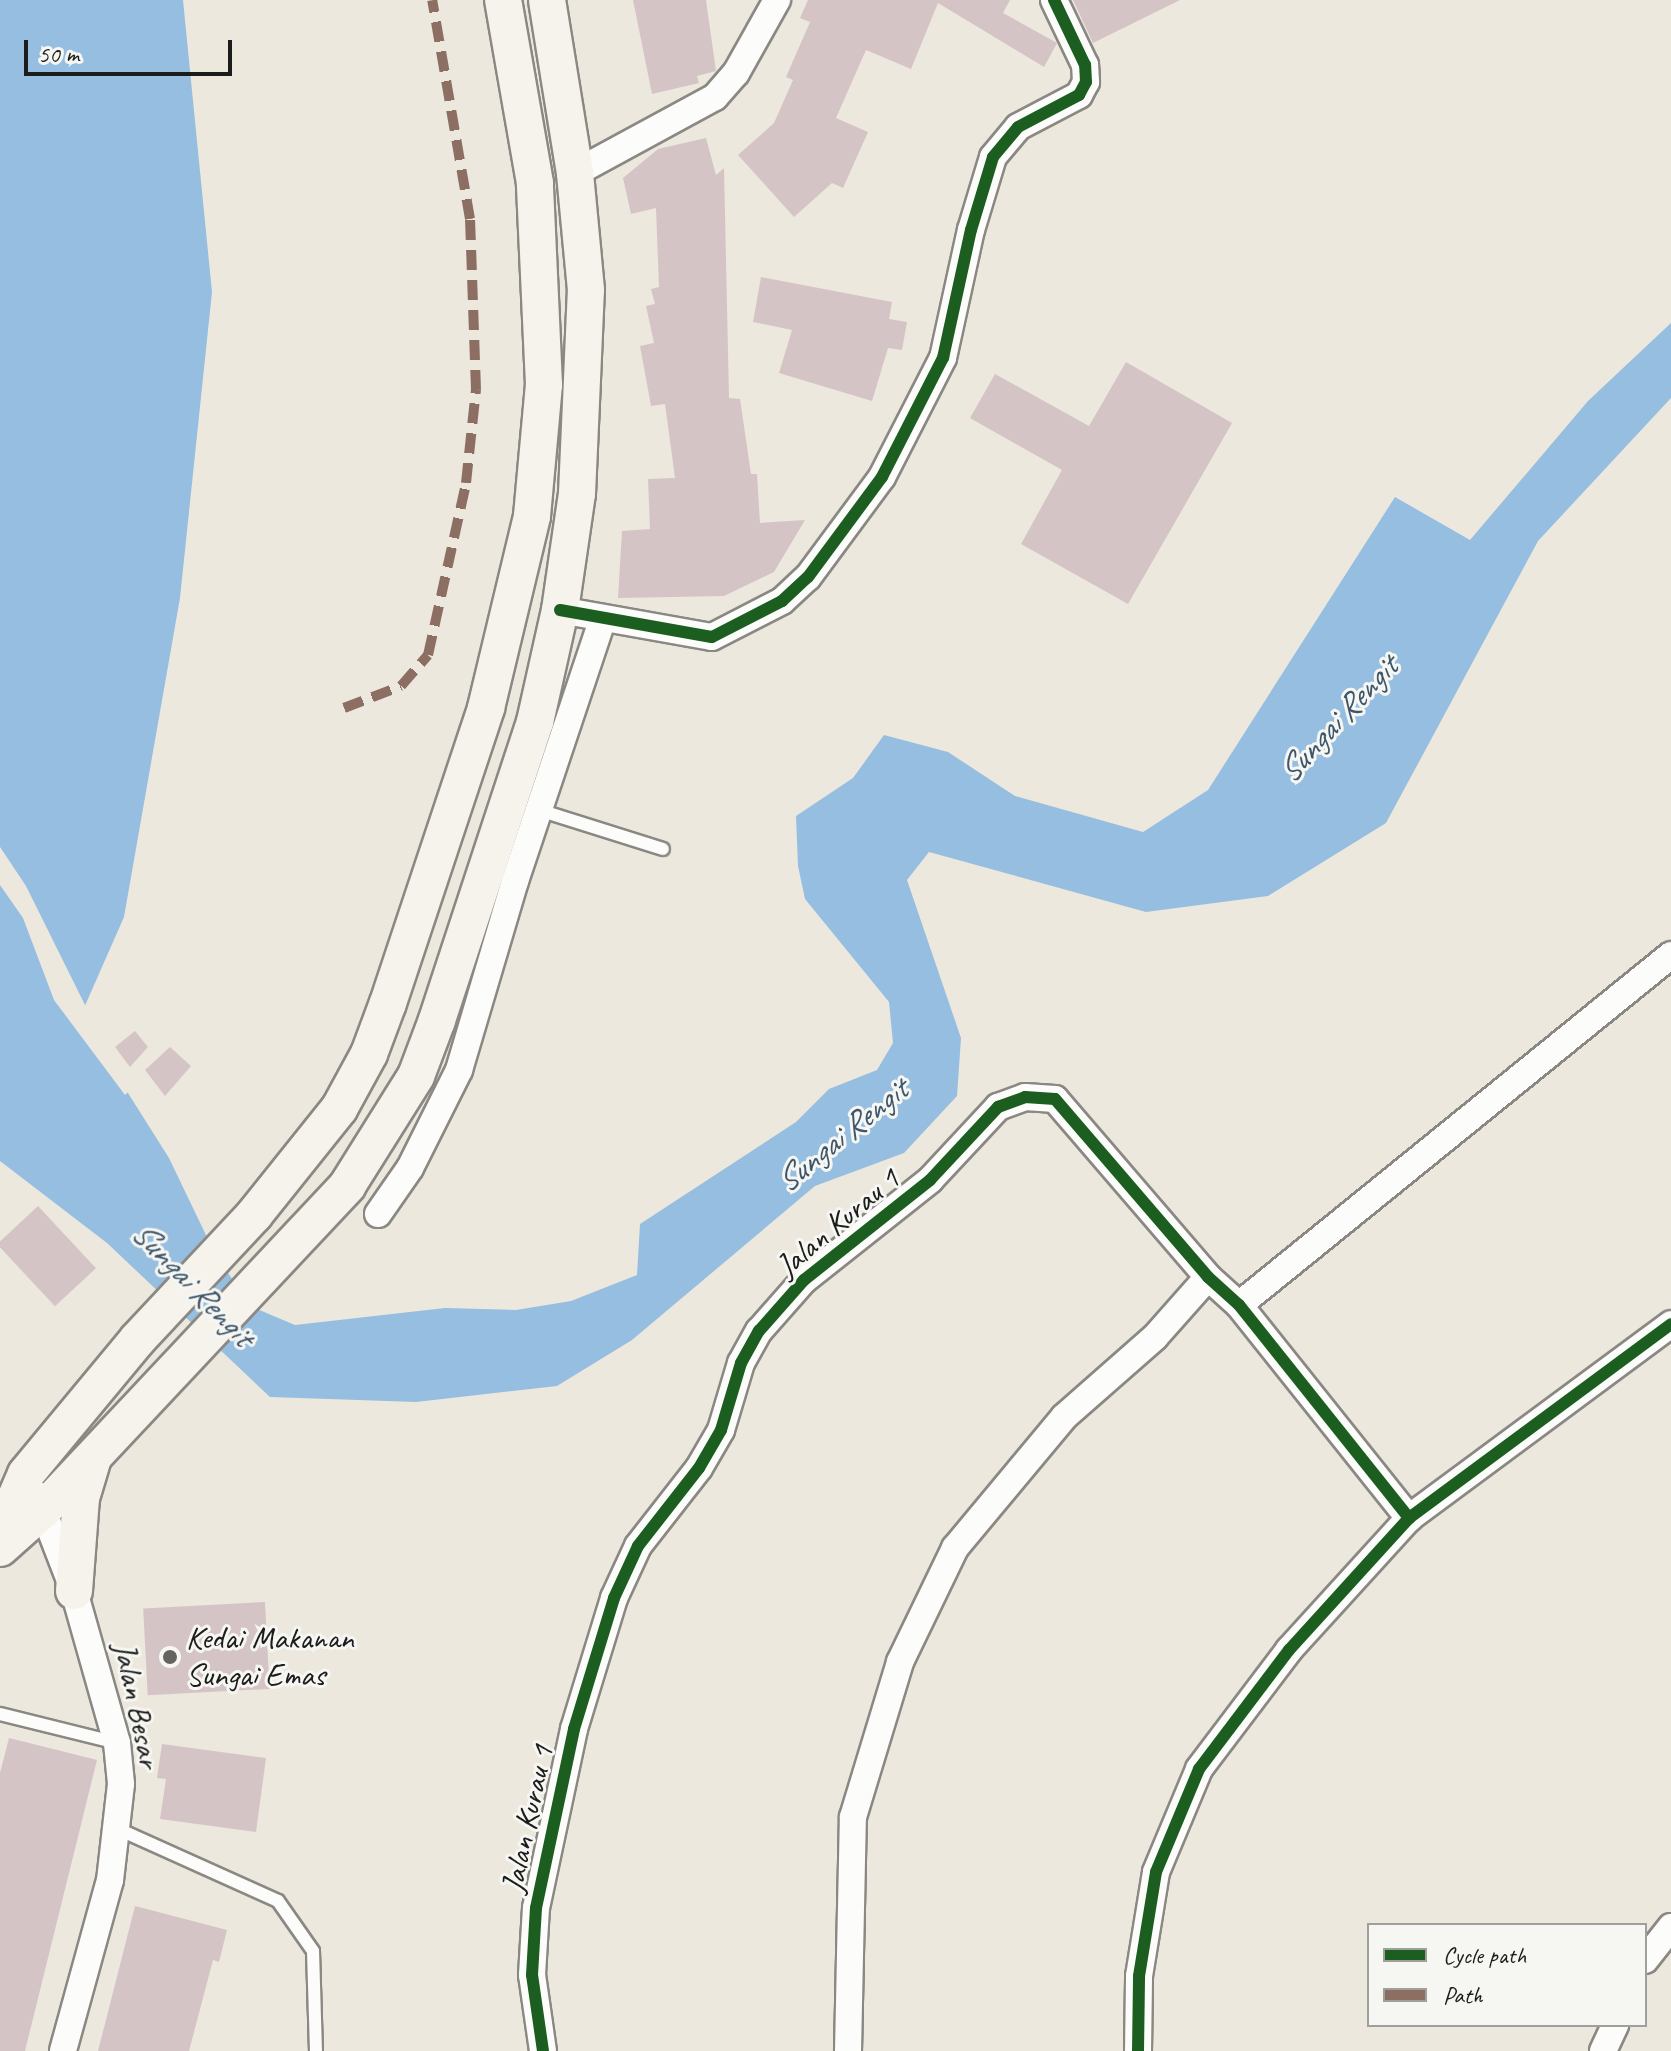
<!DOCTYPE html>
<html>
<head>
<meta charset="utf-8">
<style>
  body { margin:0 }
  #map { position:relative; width:1671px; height:2051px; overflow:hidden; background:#ece8de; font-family:Caveat,sans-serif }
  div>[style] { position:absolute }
  .water>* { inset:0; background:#96bee1 }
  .pier>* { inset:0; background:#ece8de }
  .building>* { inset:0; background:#d5c4c5; transform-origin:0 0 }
  .roads { filter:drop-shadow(2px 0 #8b8883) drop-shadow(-2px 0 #8b8883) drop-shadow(0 2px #8b8883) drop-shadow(0 -2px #8b8883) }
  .lane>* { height:12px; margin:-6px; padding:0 6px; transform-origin:6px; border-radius:6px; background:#fcfcfa }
  .street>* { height:26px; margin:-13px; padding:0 13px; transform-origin:13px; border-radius:13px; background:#fcfcfa }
  .secondary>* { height:36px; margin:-18px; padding:0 18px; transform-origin:18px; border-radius:18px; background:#f6f2ec }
  .quiet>* { height:10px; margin-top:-5px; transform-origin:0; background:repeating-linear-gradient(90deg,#8d6e63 0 20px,transparent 0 30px) }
  .cycleway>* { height:12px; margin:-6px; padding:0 6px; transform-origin:6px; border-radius:6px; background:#1b5e20 }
  .dots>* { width:22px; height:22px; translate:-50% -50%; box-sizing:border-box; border:4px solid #f6f6f2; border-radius:50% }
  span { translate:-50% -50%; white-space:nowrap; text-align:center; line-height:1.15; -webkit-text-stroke:6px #f6f6f2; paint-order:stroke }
  .street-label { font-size:32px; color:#1c1c1c }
  .poi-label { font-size:32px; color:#1c1c1c }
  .left { translate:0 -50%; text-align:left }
  .water-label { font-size:34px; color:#3e566b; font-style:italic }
  .legend { position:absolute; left:1367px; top:1923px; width:280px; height:104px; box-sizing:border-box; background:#f6f6f2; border:2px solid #9f9f9c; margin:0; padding:10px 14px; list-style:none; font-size:24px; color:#1c1c1c }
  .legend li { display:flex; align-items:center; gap:16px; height:40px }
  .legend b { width:40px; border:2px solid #9f9f9c }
  .scale { position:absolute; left:24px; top:40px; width:208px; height:36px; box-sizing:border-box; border:4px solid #1c1c1c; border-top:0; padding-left:10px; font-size:24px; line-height:28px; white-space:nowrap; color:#1c1c1c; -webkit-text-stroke:6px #f6f6f2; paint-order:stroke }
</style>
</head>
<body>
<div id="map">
  <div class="water">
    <div style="clip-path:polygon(0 0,183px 0,212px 292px,180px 598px,124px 917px,80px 1017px,169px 1158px,216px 1256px,252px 1307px,295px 1325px,445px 1308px,516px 1310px,571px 1301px,637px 1275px,640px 1224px,796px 1122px,829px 1089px,877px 1070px,893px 1043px,889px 1002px,805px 899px,798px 866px,796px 816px,853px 778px,884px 735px,948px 752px,1015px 796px,1143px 832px,1208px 790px,1395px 497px,1470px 540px,1588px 401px,1671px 323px,1671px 398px,1538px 541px,1386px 823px,1268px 896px,1146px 912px,929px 852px,907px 880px,961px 1038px,957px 1096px,904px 1153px,815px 1186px,632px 1340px,557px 1386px,416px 1402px,270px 1397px,107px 1243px,0 1161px)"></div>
  </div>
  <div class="pier">
    <div style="clip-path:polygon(0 847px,26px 886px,87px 1009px,84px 1016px,131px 1089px,125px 1095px,54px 1000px,23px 918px,0 885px)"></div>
  </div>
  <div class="building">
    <div style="clip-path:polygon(633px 0,706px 0,716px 71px,697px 76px,699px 83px,652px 94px)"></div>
    <div style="clip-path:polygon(808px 0,1010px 0,1003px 13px,1057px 43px,1044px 67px,938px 3px,911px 69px,866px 50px,836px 118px,868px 132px,843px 188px,832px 183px,794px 217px,738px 155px,774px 123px,793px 80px,786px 77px,810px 22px,800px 18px)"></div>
    <div style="clip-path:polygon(1073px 0,1180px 0,1093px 43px)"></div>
    <div style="clip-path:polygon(706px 138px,716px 175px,724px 168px,729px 398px,740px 399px,751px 474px,757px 474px,760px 523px,805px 520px,774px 572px,724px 596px,618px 598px,622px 531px,650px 529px,648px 479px,675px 478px,665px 404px,651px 406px,640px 346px,654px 343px,646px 306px,655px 304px,651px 289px,659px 287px,656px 208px,631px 214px,623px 178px,658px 149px)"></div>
    <div style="clip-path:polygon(761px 277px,892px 302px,889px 319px,907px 322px,902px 350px,888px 348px,872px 401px,779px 373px,792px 330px,753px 322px)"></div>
    <div style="clip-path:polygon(1126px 362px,1232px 423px,1128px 604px,1021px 544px,1062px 470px,970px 418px,995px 374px,1089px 426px)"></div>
    <div style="clip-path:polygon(135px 1031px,148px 1047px,130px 1067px,115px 1047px)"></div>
    <div style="clip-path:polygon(170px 1047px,191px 1066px,165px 1096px,145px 1070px)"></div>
    <div style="left:38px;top:1206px;width:85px;height:56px;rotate:47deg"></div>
    <div style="left:265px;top:1602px;width:87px;height:122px;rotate:87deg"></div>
    <div style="clip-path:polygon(9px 1738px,97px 1760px,25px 2051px,0 2051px,0 1773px)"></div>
    <div style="clip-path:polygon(162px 1744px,266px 1758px,256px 1832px,160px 1819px,166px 1779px,157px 1778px)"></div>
    <div style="clip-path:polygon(135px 1906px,227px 1930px,219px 1962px,213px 1960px,189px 2051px,98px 2051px)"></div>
  </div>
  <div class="roads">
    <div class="lane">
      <div style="left:536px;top:809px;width:133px;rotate:17.5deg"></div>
      <div style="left:0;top:1714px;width:121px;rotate:13.9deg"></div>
      <div style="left:118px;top:1829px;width:175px;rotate:24.2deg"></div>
      <div style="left:278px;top:1901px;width:61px;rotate:55deg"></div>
      <div style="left:313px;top:1951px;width:100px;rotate:88.3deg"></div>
    </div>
    <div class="street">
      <div style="left:575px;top:173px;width:159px;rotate:-28.5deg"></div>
      <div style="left:715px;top:97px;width:32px;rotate:-49deg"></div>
      <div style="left:736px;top:73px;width:84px;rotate:-60.7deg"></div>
      <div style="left:560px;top:610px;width:154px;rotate:10.1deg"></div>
      <div style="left:712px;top:637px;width:79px;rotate:-27.2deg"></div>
      <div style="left:782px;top:601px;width:35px;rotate:-43deg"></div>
      <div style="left:808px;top:577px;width:124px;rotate:-53.5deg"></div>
      <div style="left:882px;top:477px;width:134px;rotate:-62.9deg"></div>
      <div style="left:943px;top:358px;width:131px;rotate:-77.7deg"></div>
      <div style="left:971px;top:230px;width:76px;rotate:-73.2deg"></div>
      <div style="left:993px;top:157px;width:39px;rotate:-50deg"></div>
      <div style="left:1018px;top:127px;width:69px;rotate:-27.7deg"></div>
      <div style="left:1079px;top:95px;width:15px;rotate:-62deg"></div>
      <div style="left:1086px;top:82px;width:17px;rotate:-93deg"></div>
      <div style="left:1085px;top:65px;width:72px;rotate:-115.5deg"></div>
      <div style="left:378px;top:1214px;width:56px;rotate:-55.2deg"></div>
      <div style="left:410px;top:1168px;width:110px;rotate:-63.4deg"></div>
      <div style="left:459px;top:1070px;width:197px;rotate:-73.5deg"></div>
      <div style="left:515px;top:881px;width:277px;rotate:-71.5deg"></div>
      <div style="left:1239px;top:1305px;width:556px;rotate:-39.01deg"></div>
      <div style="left:37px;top:1495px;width:103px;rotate:68.9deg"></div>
      <div style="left:74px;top:1591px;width:158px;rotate:74.2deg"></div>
      <div style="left:117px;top:1743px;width:41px;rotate:84.4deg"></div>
      <div style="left:121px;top:1784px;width:97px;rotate:96.5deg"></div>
      <div style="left:110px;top:1880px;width:177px;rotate:105.4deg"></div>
      <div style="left:1645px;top:1960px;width:42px;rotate:-51.8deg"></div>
      <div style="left:543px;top:2051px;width:77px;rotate:-98.2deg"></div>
      <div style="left:532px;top:1975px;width:67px;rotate:-86.6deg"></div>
      <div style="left:536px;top:1908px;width:183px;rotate:-78deg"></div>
      <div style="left:574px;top:1729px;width:137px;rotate:-73deg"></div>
      <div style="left:614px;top:1598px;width:57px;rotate:-65.2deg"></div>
      <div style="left:638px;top:1546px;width:99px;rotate:-52deg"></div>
      <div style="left:699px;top:1468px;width:44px;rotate:-59.9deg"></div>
      <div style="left:721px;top:1430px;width:70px;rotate:-73.4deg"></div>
      <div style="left:741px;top:1363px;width:37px;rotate:-61deg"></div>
      <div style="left:759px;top:1331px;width:68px;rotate:-48.6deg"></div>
      <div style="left:804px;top:1280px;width:161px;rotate:-38.4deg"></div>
      <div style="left:930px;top:1180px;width:100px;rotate:-47deg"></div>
      <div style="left:998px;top:1107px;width:29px;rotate:-20deg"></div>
      <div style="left:1025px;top:1097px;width:30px;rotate:4deg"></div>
      <div style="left:1055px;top:1099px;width:235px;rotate:49.3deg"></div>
      <div style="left:1208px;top:1277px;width:42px;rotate:42.1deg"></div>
      <div style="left:1239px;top:1305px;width:273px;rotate:51.4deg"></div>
      <div style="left:848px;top:2051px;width:234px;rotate:-88.8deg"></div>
      <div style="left:853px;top:1817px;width:162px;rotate:-73.1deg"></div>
      <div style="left:900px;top:1662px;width:127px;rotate:-64.2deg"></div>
      <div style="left:955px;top:1548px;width:170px;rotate:-50.2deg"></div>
      <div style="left:1064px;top:1417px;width:121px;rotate:-41.3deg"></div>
      <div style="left:1155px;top:1337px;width:80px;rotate:-48.5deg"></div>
      <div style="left:1138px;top:2051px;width:75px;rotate:-89.2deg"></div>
      <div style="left:1139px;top:1976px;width:105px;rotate:-80.7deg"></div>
      <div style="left:1156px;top:1872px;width:112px;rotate:-67.3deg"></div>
      <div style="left:1199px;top:1769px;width:149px;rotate:-52.9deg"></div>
      <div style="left:1289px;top:1650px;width:178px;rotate:-47.7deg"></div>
      <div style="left:1409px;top:1518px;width:326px;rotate:-36.5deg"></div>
      <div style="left:1603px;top:2051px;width:29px;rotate:-65deg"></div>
    </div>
    <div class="secondary">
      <div style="left:0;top:1534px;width:65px;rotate:-66.6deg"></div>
      <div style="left:26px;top:1474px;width:175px;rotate:-50.3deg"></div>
      <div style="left:138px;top:1339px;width:170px;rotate:-46.9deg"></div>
      <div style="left:254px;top:1215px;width:136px;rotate:-51.3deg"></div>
      <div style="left:339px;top:1109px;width:63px;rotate:-61.4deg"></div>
      <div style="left:369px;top:1054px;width:54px;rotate:-69.6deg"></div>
      <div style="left:388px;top:1003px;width:311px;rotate:-71.6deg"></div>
      <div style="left:486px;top:708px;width:197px;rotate:-76.5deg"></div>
      <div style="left:532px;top:516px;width:132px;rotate:-84.8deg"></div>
      <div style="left:544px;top:385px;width:202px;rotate:-92.6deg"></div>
      <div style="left:535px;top:183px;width:186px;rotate:-99.9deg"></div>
      <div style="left:0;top:1548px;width:59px;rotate:-41.6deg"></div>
      <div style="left:44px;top:1509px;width:443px;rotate:-46.8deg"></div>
      <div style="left:347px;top:1186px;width:130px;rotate:-57.9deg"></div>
      <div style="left:416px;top:1076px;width:60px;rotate:-69.4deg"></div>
      <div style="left:437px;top:1020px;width:314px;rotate:-71.8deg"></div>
      <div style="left:535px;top:722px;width:115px;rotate:-77.4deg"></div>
      <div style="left:560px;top:610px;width:117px;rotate:-81.7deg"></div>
      <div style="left:577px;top:494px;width:204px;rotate:-87.5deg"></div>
      <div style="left:586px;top:290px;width:118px;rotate:-95.4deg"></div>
      <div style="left:575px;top:173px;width:175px;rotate:-99.2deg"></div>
      <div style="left:74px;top:1591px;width:93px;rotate:-85.7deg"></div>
      <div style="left:81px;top:1498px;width:42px;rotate:-73.3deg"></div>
    </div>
  </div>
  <div class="quiet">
    <div style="left:344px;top:708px;width:61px;rotate:-21.1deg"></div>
    <div style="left:401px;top:686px;width:41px;rotate:-48.9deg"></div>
    <div style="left:428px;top:655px;width:176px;rotate:-77.5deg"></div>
    <div style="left:466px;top:483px;width:94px;rotate:-83.9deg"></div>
    <div style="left:476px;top:390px;width:171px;rotate:-92deg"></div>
    <div style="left:470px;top:219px;width:222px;rotate:-99.8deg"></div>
  </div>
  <div class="cycleway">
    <div style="left:560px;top:610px;width:154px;rotate:10.1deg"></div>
    <div style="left:712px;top:637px;width:79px;rotate:-27.2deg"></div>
    <div style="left:782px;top:601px;width:35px;rotate:-43deg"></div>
    <div style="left:808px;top:577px;width:124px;rotate:-53.5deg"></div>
    <div style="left:882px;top:477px;width:134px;rotate:-62.9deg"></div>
    <div style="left:943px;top:358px;width:131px;rotate:-77.7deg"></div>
    <div style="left:971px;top:230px;width:76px;rotate:-73.2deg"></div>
    <div style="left:993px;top:157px;width:39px;rotate:-50deg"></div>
    <div style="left:1018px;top:127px;width:69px;rotate:-27.7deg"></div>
    <div style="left:1079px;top:95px;width:15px;rotate:-62deg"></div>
    <div style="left:1086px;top:82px;width:17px;rotate:-93deg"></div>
    <div style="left:1085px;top:65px;width:72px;rotate:-115.5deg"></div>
    <div style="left:543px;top:2051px;width:77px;rotate:-98.2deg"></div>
    <div style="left:532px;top:1975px;width:67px;rotate:-86.6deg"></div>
    <div style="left:536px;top:1908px;width:183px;rotate:-78deg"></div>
    <div style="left:574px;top:1729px;width:137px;rotate:-73deg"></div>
    <div style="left:614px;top:1598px;width:57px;rotate:-65.2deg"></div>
    <div style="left:638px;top:1546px;width:99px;rotate:-52deg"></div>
    <div style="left:699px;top:1468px;width:44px;rotate:-59.9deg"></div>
    <div style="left:721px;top:1430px;width:70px;rotate:-73.4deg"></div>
    <div style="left:741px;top:1363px;width:37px;rotate:-61deg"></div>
    <div style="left:759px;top:1331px;width:68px;rotate:-48.6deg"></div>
    <div style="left:804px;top:1280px;width:161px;rotate:-38.4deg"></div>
    <div style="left:930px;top:1180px;width:100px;rotate:-47deg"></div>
    <div style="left:998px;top:1107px;width:29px;rotate:-20deg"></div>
    <div style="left:1025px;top:1097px;width:30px;rotate:4deg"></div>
    <div style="left:1055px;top:1099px;width:235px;rotate:49.3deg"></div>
    <div style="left:1208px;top:1277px;width:42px;rotate:42.1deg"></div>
    <div style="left:1239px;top:1305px;width:273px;rotate:51.4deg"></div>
    <div style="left:1138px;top:2051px;width:75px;rotate:-89.2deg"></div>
    <div style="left:1139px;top:1976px;width:105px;rotate:-80.7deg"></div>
    <div style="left:1156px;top:1872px;width:112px;rotate:-67.3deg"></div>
    <div style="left:1199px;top:1769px;width:149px;rotate:-52.9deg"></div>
    <div style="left:1289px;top:1650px;width:178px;rotate:-47.7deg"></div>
    <div style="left:1409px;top:1518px;width:326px;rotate:-36.5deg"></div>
  </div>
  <div class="dots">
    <div style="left:170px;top:1657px;background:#656360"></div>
  </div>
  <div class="street-label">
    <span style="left:838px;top:1223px;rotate:-40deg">Jalan Kurau 1</span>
    <span style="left:137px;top:1705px;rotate:78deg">Jalan Besar</span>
    <span style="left:528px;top:1819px;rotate:-78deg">Jalan Kurau 1</span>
  </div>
  <div class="poi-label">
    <span class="left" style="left:186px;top:1657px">Kedai Makanan<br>Sungai Emas</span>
  </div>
  <div class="water-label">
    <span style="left:1337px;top:719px;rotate:-47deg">Sungai Rengit</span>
    <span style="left:841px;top:1135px;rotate:-39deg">Sungai Rengit</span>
    <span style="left:193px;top:1283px;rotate:46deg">Sungai Rengit</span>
  </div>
  <ul class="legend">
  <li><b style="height:10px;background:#1b5e20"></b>Cycle path</li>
  <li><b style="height:10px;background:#8d6e63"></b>Path</li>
  </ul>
  <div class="scale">50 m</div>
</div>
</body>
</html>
